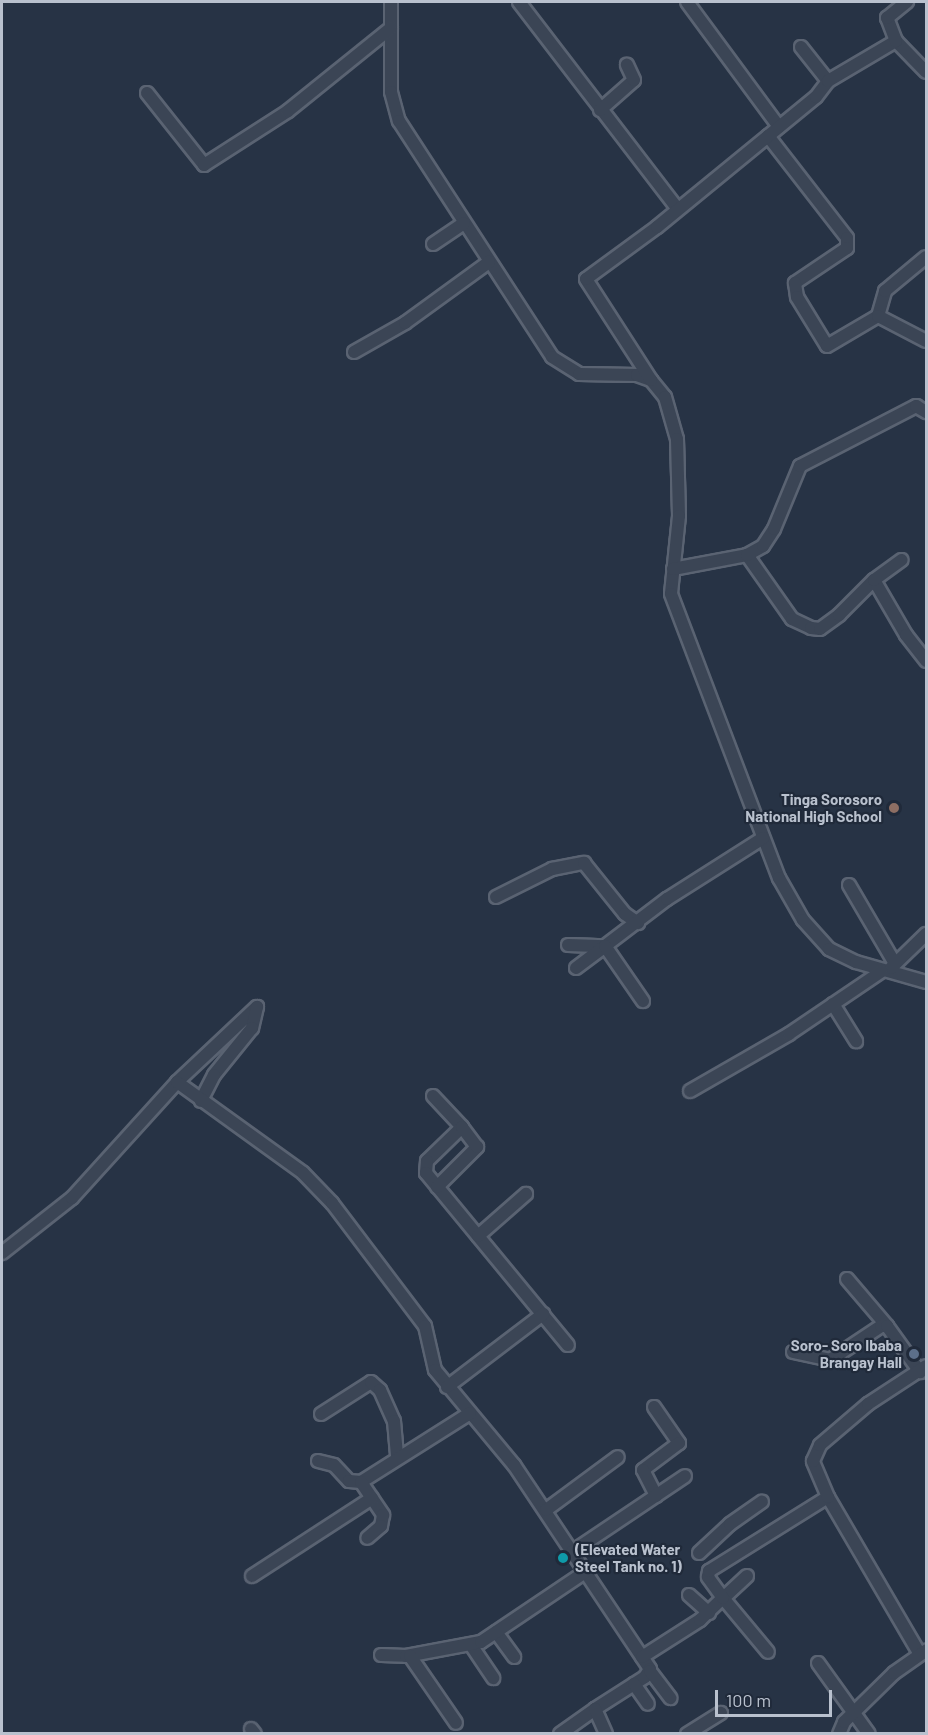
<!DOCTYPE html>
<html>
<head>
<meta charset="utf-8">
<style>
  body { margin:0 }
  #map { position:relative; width:928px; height:1735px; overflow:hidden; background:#273345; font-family:Barlow,sans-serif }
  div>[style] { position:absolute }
  .roads { filter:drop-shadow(2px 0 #5a6372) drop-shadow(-2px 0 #5a6372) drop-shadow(0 2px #5a6372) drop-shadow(0 -2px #5a6372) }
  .minor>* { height:12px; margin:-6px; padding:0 6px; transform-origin:6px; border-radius:6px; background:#3b4555 }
  .dots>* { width:16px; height:16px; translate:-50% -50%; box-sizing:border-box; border:3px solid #202a3a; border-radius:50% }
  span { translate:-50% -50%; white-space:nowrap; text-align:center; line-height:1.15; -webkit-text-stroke:4.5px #202a3a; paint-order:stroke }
  .poi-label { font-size:15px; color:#b9c1ce; font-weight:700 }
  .right { translate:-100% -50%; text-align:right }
  .left { translate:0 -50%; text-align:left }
  .frame { position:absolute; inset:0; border:3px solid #b9c1ce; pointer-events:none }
  .scale { position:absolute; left:715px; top:1690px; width:117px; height:27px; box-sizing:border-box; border:3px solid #b9c1ce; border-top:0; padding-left:8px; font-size:18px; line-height:21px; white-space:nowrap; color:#b9c1ce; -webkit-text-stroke:4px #202a3a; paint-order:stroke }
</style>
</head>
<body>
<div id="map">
  <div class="roads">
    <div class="minor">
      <div style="left:391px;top:2px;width:90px;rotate:90deg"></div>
      <div style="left:391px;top:92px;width:30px;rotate:75deg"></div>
      <div style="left:399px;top:121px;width:281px;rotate:57deg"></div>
      <div style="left:552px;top:357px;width:32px;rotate:32deg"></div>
      <div style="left:579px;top:374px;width:58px;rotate:1deg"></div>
      <div style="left:637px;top:375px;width:15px;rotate:20deg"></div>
      <div style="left:651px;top:380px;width:22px;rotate:51deg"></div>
      <div style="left:665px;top:397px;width:44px;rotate:74.1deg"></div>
      <div style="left:677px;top:439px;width:77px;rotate:88.5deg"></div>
      <div style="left:679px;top:516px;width:78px;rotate:95.9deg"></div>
      <div style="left:671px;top:594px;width:304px;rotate:69.2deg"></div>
      <div style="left:779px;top:878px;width:48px;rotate:60.3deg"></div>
      <div style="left:803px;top:920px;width:39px;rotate:48deg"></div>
      <div style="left:829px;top:949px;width:30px;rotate:26deg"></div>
      <div style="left:856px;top:962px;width:73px;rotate:15.9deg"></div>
      <div style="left:519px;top:2px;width:261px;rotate:52.5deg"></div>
      <div style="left:687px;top:2px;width:155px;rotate:53.6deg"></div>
      <div style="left:896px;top:41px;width:43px;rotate:45.9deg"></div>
      <div style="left:801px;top:47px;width:43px;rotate:51.5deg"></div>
      <div style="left:147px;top:93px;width:92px;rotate:51.6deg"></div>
      <div style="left:204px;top:165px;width:100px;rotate:-32.7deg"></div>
      <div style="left:288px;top:111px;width:132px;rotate:-38.9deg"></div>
      <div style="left:600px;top:110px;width:45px;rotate:-41.4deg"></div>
      <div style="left:634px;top:80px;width:17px;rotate:-115deg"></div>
      <div style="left:768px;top:136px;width:129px;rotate:52.2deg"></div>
      <div style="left:847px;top:238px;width:10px;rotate:90deg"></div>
      <div style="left:847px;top:248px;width:63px;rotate:146.1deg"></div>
      <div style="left:795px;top:283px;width:14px;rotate:82deg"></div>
      <div style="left:797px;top:297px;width:57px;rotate:58.5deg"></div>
      <div style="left:827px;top:346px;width:59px;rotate:-30.5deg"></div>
      <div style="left:878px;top:316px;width:26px;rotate:-74deg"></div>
      <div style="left:885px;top:291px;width:53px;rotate:-39.7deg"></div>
      <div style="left:433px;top:244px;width:37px;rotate:-34deg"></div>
      <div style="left:878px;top:316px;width:54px;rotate:27.5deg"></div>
      <div style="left:354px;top:352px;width:59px;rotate:-29.6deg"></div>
      <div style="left:405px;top:323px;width:104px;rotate:-36deg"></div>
      <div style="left:651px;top:380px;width:120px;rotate:-122.8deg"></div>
      <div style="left:586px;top:279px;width:88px;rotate:-36.2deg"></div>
      <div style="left:657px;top:227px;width:205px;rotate:-39.3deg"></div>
      <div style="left:816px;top:97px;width:20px;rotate:-53deg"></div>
      <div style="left:828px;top:81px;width:79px;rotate:-30.5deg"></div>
      <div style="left:896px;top:41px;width:25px;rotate:-111deg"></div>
      <div style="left:887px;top:18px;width:26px;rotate:-39deg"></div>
      <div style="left:747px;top:555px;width:78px;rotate:54.9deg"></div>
      <div style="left:792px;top:619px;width:21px;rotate:25deg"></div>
      <div style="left:811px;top:628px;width:9px;rotate:6deg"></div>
      <div style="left:820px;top:629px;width:24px;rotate:-36deg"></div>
      <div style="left:839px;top:615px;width:49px;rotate:-45deg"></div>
      <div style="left:874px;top:580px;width:64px;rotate:59.8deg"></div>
      <div style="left:906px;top:635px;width:33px;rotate:52deg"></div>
      <div style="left:673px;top:569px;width:75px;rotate:-10.7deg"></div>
      <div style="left:747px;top:555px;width:18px;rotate:-29deg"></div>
      <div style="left:763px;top:546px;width:20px;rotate:-57deg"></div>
      <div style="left:774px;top:529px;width:68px;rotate:-67.6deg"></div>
      <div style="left:800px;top:466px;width:131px;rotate:-27.3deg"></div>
      <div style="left:916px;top:406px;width:12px;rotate:31deg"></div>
      <div style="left:874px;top:580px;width:34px;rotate:-36deg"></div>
      <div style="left:849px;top:885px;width:89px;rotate:59.7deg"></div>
      <div style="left:496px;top:897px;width:63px;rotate:-26.6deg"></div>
      <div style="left:552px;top:869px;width:33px;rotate:-11deg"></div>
      <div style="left:584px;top:863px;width:65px;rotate:51.2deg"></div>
      <div style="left:625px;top:914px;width:16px;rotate:35deg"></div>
      <div style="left:568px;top:945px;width:37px;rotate:2deg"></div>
      <div style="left:605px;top:946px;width:78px;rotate:-37.2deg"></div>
      <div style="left:667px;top:899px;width:114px;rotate:-32.4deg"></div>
      <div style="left:576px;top:968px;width:36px;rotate:-37deg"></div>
      <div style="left:605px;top:946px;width:67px;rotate:55.4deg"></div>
      <div style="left:891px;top:968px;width:49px;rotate:-44.2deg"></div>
      <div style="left:833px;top:1004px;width:44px;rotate:58.1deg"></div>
      <div style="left:177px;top:1082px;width:110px;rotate:-43.2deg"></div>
      <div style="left:257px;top:1007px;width:22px;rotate:103deg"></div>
      <div style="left:252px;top:1028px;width:60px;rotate:129deg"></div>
      <div style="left:214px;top:1075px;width:29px;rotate:117deg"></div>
      <div style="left:690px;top:1091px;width:114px;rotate:-29.9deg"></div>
      <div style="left:789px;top:1034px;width:112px;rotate:-34.1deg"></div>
      <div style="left:433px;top:1096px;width:42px;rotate:46.9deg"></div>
      <div style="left:462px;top:1127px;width:49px;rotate:135.8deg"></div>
      <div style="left:427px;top:1161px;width:12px;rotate:95deg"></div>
      <div style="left:426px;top:1173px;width:223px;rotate:50.5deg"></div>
      <div style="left:437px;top:1187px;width:57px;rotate:-45deg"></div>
      <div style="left:477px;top:1147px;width:25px;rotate:-127deg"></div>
      <div style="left:478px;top:1236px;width:64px;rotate:-41.2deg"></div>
      <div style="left:2px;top:1253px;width:89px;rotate:-38.2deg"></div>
      <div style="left:72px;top:1198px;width:156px;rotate:-47.8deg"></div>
      <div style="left:177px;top:1082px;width:155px;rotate:35.8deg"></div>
      <div style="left:303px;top:1173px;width:42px;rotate:46deg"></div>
      <div style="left:332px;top:1203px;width:154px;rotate:52.9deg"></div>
      <div style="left:425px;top:1326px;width:45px;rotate:77.2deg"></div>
      <div style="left:435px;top:1370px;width:124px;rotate:50.3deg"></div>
      <div style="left:514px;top:1465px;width:245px;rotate:56.3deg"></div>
      <div style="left:650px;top:1669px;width:9px;rotate:122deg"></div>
      <div style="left:645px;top:1677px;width:59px;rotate:147.4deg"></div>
      <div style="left:847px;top:1279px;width:62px;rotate:49.6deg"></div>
      <div style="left:793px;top:1352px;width:38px;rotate:12deg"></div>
      <div style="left:830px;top:1360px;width:61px;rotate:-33.7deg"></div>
      <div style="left:881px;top:1326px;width:6px"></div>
      <div style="left:887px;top:1326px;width:57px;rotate:54.3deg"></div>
      <div style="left:447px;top:1387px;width:121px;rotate:-37.2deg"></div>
      <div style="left:654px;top:1407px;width:44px;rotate:55.2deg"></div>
      <div style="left:679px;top:1443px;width:45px;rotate:143.1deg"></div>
      <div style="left:643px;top:1470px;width:29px;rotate:63deg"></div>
      <div style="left:321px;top:1414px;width:59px;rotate:-32.6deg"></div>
      <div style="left:371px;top:1382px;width:12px;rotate:42deg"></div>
      <div style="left:380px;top:1390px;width:34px;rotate:66deg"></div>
      <div style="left:394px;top:1421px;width:37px;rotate:85deg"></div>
      <div style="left:318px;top:1461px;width:16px;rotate:14deg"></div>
      <div style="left:334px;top:1465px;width:22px;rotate:47deg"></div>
      <div style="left:349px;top:1481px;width:12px;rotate:5deg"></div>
      <div style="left:361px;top:1482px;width:129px;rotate:-32.3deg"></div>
      <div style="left:361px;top:1482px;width:40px;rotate:56deg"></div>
      <div style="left:383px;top:1515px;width:11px;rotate:100deg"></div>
      <div style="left:381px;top:1526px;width:18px;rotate:139deg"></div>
      <div style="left:828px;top:1497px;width:181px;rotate:59.7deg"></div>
      <div style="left:546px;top:1510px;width:89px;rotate:-36.4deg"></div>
      <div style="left:572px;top:1552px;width:136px;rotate:-33.9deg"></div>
      <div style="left:699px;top:1553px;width:42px;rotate:-43.1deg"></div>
      <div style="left:730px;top:1524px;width:39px;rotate:-35deg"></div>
      <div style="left:252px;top:1576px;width:143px;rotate:-33deg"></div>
      <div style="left:747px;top:1576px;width:33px;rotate:137deg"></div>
      <div style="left:723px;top:1598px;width:70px;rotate:50.2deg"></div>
      <div style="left:689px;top:1595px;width:27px;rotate:42deg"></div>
      <div style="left:496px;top:1632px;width:31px;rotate:54deg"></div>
      <div style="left:471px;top:1645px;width:40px;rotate:56deg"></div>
      <div style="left:381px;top:1655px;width:25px;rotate:2deg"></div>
      <div style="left:406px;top:1656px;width:76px;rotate:-10.6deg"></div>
      <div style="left:481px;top:1642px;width:125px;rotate:-33.9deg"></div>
      <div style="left:410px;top:1656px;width:81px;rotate:55.5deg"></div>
      <div style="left:642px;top:1657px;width:69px;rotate:-32.5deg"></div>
      <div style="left:700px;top:1620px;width:32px;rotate:-44deg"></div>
      <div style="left:723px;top:1598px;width:26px;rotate:-126deg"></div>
      <div style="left:708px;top:1577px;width:6px;rotate:-81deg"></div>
      <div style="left:709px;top:1571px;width:140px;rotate:-31.9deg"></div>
      <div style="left:828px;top:1497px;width:39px;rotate:-113deg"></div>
      <div style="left:813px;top:1461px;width:17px;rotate:-66deg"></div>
      <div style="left:820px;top:1445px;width:63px;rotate:-40.5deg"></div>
      <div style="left:868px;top:1404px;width:69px;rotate:-33.2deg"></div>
      <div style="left:818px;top:1663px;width:87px;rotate:54.3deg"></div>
      <div style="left:650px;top:1671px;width:34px;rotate:53deg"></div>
      <div style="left:634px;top:1684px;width:24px;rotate:55deg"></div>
      <div style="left:251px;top:1729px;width:6px;rotate:51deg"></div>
      <div style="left:560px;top:1734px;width:43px;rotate:-35.5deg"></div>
      <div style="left:595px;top:1709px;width:27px;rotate:66deg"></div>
      <div style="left:687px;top:1734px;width:40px;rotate:-32deg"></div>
      <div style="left:839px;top:1734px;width:13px;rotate:-67deg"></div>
      <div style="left:844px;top:1722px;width:70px;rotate:-44.4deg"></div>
      <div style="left:894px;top:1673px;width:39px;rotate:-35deg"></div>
    </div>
  </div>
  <div class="dots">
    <div style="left:894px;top:808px;background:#8d6e63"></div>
    <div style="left:914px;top:1354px;background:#5c6f8a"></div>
    <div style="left:563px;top:1558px;background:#0f9aa8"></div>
  </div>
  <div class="poi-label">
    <span class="right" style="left:882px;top:808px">Tinga Sorosoro<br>National High School</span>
    <span class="right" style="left:902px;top:1354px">Soro- Soro Ibaba<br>Brangay Hall</span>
    <span class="left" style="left:575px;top:1558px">(Elevated Water<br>Steel Tank no. 1)</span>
  </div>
  <div class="frame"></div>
  <div class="scale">100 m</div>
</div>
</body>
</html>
